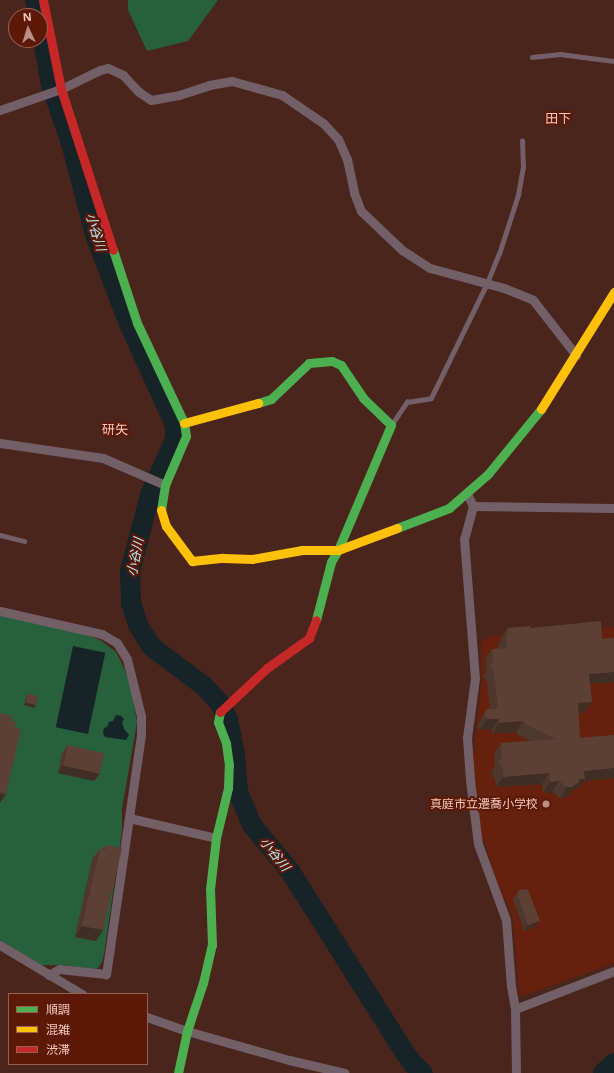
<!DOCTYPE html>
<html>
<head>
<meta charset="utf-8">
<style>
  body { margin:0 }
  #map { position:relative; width:614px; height:1073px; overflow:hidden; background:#49251c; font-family:"Noto Sans","Noto Sans JP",sans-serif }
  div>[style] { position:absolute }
  .built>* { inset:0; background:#66200e }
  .green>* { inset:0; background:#26613c }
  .water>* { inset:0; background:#172427; transform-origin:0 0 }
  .river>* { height:20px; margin:-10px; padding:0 10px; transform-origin:10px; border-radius:10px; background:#172427 }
  .lane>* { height:4.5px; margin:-2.25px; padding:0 2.25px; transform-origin:2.25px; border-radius:2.25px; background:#725f68 }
  .street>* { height:9px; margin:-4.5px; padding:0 4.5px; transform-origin:4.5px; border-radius:4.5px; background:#725f68 }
  .fast>* { height:9px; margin:-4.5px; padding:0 4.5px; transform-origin:4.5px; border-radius:4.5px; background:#4caf50 }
  .slow>* { height:9px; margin:-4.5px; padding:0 4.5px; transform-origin:4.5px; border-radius:4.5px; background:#ffc107 }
  .jam>* { height:9px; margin:-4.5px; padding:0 4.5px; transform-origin:4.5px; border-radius:4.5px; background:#c62828 }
  .wall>* { inset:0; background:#4e372c }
  .shaded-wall>* { inset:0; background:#402d24 }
  .building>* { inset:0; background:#5b4033; transform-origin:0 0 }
  .dots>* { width:11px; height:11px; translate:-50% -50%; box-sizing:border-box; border:2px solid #5d1908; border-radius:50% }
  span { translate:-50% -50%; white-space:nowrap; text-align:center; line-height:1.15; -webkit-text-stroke:4px #5d1908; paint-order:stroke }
  .poi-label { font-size:12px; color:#f4cabe }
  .right { translate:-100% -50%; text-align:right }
  .neighbourhood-label { font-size:13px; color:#f4cabe }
  .water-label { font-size:13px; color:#b6effd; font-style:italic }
  .legend { position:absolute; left:8px; top:993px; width:140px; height:72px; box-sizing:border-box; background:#5d1908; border:1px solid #996051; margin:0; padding:5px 7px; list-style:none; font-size:12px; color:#f4cabe }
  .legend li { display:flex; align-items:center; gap:8px; height:20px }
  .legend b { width:20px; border:1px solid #996051 }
  .north { position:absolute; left:8px; top:8px; width:40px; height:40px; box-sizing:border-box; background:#5d1908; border:1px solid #996051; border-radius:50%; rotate:356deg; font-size:11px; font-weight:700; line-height:16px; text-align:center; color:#f4cabe }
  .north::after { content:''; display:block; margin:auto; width:14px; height:18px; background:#b89085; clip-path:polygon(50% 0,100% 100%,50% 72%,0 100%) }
</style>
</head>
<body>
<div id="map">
  <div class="built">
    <div style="clip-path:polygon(614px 627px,614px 963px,523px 996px,519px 994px,513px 921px,506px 898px,502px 898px,485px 843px,481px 838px,479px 825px,473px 758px,481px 688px,481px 642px,491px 636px)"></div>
  </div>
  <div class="green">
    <div style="clip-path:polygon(128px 0,218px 0,188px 41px,147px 51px,128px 10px)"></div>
    <div style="clip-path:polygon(0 614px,81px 633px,100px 640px,116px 652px,125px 670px,131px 688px,137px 722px,122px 809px,122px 831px,104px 954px,102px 962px,98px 968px,94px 969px,61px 965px,41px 965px,0 940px)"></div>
  </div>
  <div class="water">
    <div style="left:73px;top:646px;width:33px;height:83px;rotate:12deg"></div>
    <div style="clip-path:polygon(116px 715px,121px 716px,124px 719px,122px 722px,124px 729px,129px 735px,126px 740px,105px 737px,103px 733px,104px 728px,107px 727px,109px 722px,113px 721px)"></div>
  </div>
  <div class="river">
    <div style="left:35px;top:0;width:16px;rotate:79deg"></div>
    <div style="left:40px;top:23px;width:63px;rotate:79.9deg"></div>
    <div style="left:51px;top:85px;width:61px;rotate:71deg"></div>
    <div style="left:71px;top:143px;width:98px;rotate:75.3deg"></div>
    <div style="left:96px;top:238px;width:92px;rotate:69deg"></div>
    <div style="left:129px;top:324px;width:111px;rotate:65.5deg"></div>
    <div style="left:175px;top:425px;width:14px;rotate:90deg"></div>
    <div style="left:175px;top:439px;width:61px;rotate:114.1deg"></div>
    <div style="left:150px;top:495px;width:80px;rotate:104.6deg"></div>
    <div style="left:130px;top:572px;width:31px;rotate:88deg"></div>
    <div style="left:131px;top:603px;width:23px;rotate:72deg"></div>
    <div style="left:138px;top:625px;width:26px;rotate:58deg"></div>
    <div style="left:152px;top:647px;width:65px;rotate:36.9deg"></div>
    <div style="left:204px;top:686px;width:22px;rotate:47deg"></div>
    <div style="left:219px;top:702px;width:19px;rotate:62deg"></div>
    <div style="left:228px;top:719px;width:38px;rotate:79deg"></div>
    <div style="left:235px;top:756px;width:36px;rotate:85deg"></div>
    <div style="left:238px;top:792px;width:36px;rotate:67deg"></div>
    <div style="left:252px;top:825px;width:60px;rotate:50.4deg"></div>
    <div style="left:290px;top:871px;width:212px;rotate:57.7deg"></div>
    <div style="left:403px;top:1050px;width:17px;rotate:54deg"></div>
    <div style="left:413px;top:1064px;width:13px;rotate:42deg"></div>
    <div style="left:603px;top:1073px;width:15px;rotate:-42deg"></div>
  </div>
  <div class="lane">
    <div style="left:532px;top:57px;width:28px;rotate:-6deg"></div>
    <div style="left:560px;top:54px;width:54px;rotate:7.4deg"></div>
    <div style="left:392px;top:424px;width:27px;rotate:-56deg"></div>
    <div style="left:407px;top:402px;width:24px;rotate:-9deg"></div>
    <div style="left:431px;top:398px;width:128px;rotate:-64deg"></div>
    <div style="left:487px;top:283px;width:31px;rotate:-68deg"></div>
    <div style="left:499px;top:254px;width:62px;rotate:-72.1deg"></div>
    <div style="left:518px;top:195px;width:27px;rotate:-80deg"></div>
    <div style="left:523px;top:168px;width:27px;rotate:-92deg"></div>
    <div style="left:0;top:535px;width:25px;rotate:14deg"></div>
  </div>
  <div class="street">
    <div style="left:0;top:110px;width:65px;rotate:-19deg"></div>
    <div style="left:61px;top:89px;width:43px;rotate:-26deg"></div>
    <div style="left:100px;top:70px;width:8px;rotate:-14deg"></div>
    <div style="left:108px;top:68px;width:17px;rotate:25deg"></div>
    <div style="left:123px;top:75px;width:23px;rotate:47deg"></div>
    <div style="left:139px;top:92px;width:14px;rotate:34deg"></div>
    <div style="left:151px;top:100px;width:28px;rotate:-10deg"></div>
    <div style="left:179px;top:95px;width:32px;rotate:-18deg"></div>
    <div style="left:209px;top:85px;width:23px;rotate:-10deg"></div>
    <div style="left:232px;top:81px;width:52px;rotate:15.6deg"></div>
    <div style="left:282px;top:95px;width:50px;rotate:34.3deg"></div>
    <div style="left:323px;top:123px;width:22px;rotate:47deg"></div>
    <div style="left:338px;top:139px;width:22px;rotate:66deg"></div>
    <div style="left:347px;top:159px;width:35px;rotate:78deg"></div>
    <div style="left:354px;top:193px;width:19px;rotate:69deg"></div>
    <div style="left:361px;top:211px;width:57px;rotate:43.6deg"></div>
    <div style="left:402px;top:250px;width:33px;rotate:33deg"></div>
    <div style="left:430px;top:268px;width:77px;rotate:15.1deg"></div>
    <div style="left:504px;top:288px;width:31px;rotate:22deg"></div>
    <div style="left:533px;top:300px;width:70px;rotate:52deg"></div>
    <div style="left:0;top:443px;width:104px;rotate:8.3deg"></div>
    <div style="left:103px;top:458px;width:68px;rotate:23.5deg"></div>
    <div style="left:467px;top:494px;width:13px;rotate:63deg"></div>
    <div style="left:473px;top:506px;width:34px;rotate:105deg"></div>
    <div style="left:464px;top:539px;width:139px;rotate:85.5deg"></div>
    <div style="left:475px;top:678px;width:61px;rotate:97.6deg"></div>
    <div style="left:467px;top:738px;width:42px;rotate:85.9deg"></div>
    <div style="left:470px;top:780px;width:64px;rotate:82.9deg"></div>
    <div style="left:478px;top:844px;width:81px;rotate:69.8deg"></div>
    <div style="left:506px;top:920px;width:66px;rotate:85.7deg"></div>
    <div style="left:511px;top:986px;width:23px;rotate:80deg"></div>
    <div style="left:515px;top:1009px;width:64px;rotate:89.1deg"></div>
    <div style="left:473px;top:506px;width:141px;rotate:0.8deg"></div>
    <div style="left:0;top:611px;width:105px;rotate:12.7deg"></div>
    <div style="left:102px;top:634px;width:17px;rotate:31deg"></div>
    <div style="left:117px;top:643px;width:19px;rotate:58deg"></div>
    <div style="left:127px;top:659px;width:59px;rotate:76.2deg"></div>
    <div style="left:141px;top:716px;width:19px;rotate:90deg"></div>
    <div style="left:141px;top:735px;width:242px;rotate:98.3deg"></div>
    <div style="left:106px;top:974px;width:47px;rotate:-173.9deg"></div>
    <div style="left:59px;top:969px;width:12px;rotate:149deg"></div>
    <div style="left:129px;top:818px;width:89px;rotate:12.9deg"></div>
    <div style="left:0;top:945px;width:96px;rotate:30.9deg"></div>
    <div style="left:515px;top:1009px;width:106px;rotate:-21deg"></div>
    <div style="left:147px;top:1017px;width:42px;rotate:19.3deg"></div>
    <div style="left:187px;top:1031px;width:106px;rotate:15.9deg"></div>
    <div style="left:289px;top:1060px;width:57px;rotate:13.1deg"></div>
  </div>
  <div class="fast">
    <div style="left:113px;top:250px;width:77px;rotate:71.8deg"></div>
    <div style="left:137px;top:323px;width:110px;rotate:64.8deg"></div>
    <div style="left:184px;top:423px;width:13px;rotate:81deg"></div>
    <div style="left:186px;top:436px;width:53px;rotate:113.2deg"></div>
    <div style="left:165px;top:485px;width:25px;rotate:99deg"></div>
    <div style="left:258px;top:403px;width:14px;rotate:-17deg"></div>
    <div style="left:271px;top:399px;width:52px;rotate:-43.5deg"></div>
    <div style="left:309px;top:363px;width:23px;rotate:-5deg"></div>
    <div style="left:332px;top:361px;width:10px;rotate:24deg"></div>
    <div style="left:341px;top:365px;width:40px;rotate:56deg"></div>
    <div style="left:363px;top:398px;width:39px;rotate:44deg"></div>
    <div style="left:391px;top:425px;width:136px;rotate:113deg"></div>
    <div style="left:338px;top:550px;width:14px;rotate:120deg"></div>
    <div style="left:331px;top:562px;width:60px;rotate:104.5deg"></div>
    <div style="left:397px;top:528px;width:56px;rotate:-21deg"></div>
    <div style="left:449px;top:508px;width:52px;rotate:-41.1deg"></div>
    <div style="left:488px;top:474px;width:84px;rotate:-50.8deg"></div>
    <div style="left:178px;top:1073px;width:43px;rotate:-77.9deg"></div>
    <div style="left:187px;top:1031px;width:51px;rotate:-71.6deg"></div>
    <div style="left:203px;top:983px;width:39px;rotate:-77deg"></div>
    <div style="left:212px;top:945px;width:56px;rotate:-92deg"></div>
    <div style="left:210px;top:889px;width:51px;rotate:-83.3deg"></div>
    <div style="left:216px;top:838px;width:51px;rotate:-76.5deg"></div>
    <div style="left:228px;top:788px;width:23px;rotate:-88deg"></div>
    <div style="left:229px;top:765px;width:22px;rotate:-98deg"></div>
    <div style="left:226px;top:743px;width:22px;rotate:-111deg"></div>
    <div style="left:218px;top:722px;width:10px;rotate:-79deg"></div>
  </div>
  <div class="slow">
    <div style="left:541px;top:409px;width:138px;rotate:-58deg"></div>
    <div style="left:184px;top:423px;width:77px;rotate:-15.1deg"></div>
    <div style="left:161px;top:510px;width:17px;rotate:73deg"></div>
    <div style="left:166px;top:526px;width:44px;rotate:53.4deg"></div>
    <div style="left:192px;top:561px;width:31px;rotate:-6deg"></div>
    <div style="left:223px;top:558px;width:29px;rotate:2deg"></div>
    <div style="left:252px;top:559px;width:51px;rotate:-10.2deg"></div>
    <div style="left:302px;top:550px;width:36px"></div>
    <div style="left:338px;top:550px;width:63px;rotate:-20.4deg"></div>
  </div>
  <div class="jam">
    <div style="left:43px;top:0;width:91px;rotate:78.6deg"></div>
    <div style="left:61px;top:89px;width:169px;rotate:72.1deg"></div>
    <div style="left:220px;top:712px;width:64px;rotate:-43.1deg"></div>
    <div style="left:267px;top:668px;width:52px;rotate:-35.5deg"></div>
    <div style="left:309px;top:638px;width:19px;rotate:-69deg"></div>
  </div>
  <div class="wall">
    <div style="clip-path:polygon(508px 628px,530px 628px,602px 639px,614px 638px,614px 682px,590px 684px,592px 702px,584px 713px,578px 713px,580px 738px,614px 735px,614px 778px,583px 781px,578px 789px,574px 789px,571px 793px,564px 798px,560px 798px,552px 792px,543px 793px,542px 784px,496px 787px,495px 779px,491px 773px,495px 766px,494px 754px,501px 743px,531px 741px,519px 736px,516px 732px,492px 734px,492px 730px,480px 730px,477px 726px,487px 709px,490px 709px,487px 682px,483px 677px,486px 672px,485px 659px,492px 649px,499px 648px,498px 644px,501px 640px,501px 638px)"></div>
    <div style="clip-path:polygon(28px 694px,34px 708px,24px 705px,26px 697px)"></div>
    <div style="clip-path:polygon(68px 745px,94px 781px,58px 773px,62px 753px)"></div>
    <div style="clip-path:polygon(106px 845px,103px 930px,96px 941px,75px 937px,92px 859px,100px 849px,103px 849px)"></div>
    <div style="clip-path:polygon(517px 893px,536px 926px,524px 931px,513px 899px)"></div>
  </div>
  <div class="shaded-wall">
    <div style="clip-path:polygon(614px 672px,614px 682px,582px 684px,589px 674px)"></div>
    <div style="clip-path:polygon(592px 702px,584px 713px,570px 714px,578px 703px)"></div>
    <div style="clip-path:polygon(26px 703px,36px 705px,34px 708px,24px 705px)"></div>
    <div style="clip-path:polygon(487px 719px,499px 719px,492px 730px,480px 730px)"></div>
    <div style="clip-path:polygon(523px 721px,516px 732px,492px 734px,499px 723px)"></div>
    <div style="clip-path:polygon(63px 765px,100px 773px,94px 781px,58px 773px)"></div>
    <div style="clip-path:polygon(614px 768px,614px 778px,583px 781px,578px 789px,574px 789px,571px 793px,564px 798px,560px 798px,567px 787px,584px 771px)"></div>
    <div style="clip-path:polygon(549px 773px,542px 784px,496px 787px,503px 777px)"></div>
    <div style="clip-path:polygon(559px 781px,552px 792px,543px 793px,550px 782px)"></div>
    <div style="clip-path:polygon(0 793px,6px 794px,0 803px)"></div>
    <div style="clip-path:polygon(540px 921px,536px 926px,524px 931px,528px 925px)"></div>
    <div style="clip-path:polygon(82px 926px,103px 930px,96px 941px,75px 937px)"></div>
  </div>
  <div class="building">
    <div style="clip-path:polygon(601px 621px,602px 639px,614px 638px,614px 672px,589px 674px,592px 702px,578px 703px,580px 738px,614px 735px,614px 768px,584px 771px,585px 779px,580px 779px,578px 783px,572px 787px,567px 787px,559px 781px,550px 782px,549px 773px,503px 777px,503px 769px,499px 763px,502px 755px,501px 743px,556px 739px,527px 725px,523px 721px,499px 723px,499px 719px,487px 719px,484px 715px,487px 709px,498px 709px,494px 672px,490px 666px,493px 663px,492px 649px,507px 648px,506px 634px,508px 633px,508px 628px,530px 626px,530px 628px)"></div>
    <div style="left:28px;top:694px;width:10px;height:9px;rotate:11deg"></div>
    <div style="clip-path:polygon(0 713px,12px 716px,11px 721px,16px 722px,15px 728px,21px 729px,6px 794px,0 793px)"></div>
    <div style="left:68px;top:745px;width:37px;height:21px;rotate:13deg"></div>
    <div style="clip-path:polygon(106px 845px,122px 848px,103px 930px,82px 926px,100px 849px,105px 850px)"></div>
    <div style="clip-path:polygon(521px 889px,528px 890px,540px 921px,528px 925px,517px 893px)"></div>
  </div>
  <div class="dots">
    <div style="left:546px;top:804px;background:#b89085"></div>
  </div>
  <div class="poi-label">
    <span class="right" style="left:538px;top:804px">真庭市立遷喬小学校</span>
  </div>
  <div class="neighbourhood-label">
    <span style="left:558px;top:118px">田下</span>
    <span style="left:115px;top:429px">研矢</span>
  </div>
  <div class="water-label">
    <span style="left:96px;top:232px;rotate:73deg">小谷川</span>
    <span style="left:135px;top:557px;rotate:-79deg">小谷川</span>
    <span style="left:275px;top:854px;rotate:51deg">小谷川</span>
  </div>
  <ul class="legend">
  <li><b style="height:5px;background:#4caf50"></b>順調</li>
  <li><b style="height:5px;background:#ffc107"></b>混雑</li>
  <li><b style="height:5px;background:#c62828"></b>渋滞</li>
  </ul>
  <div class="north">N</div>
</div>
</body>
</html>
